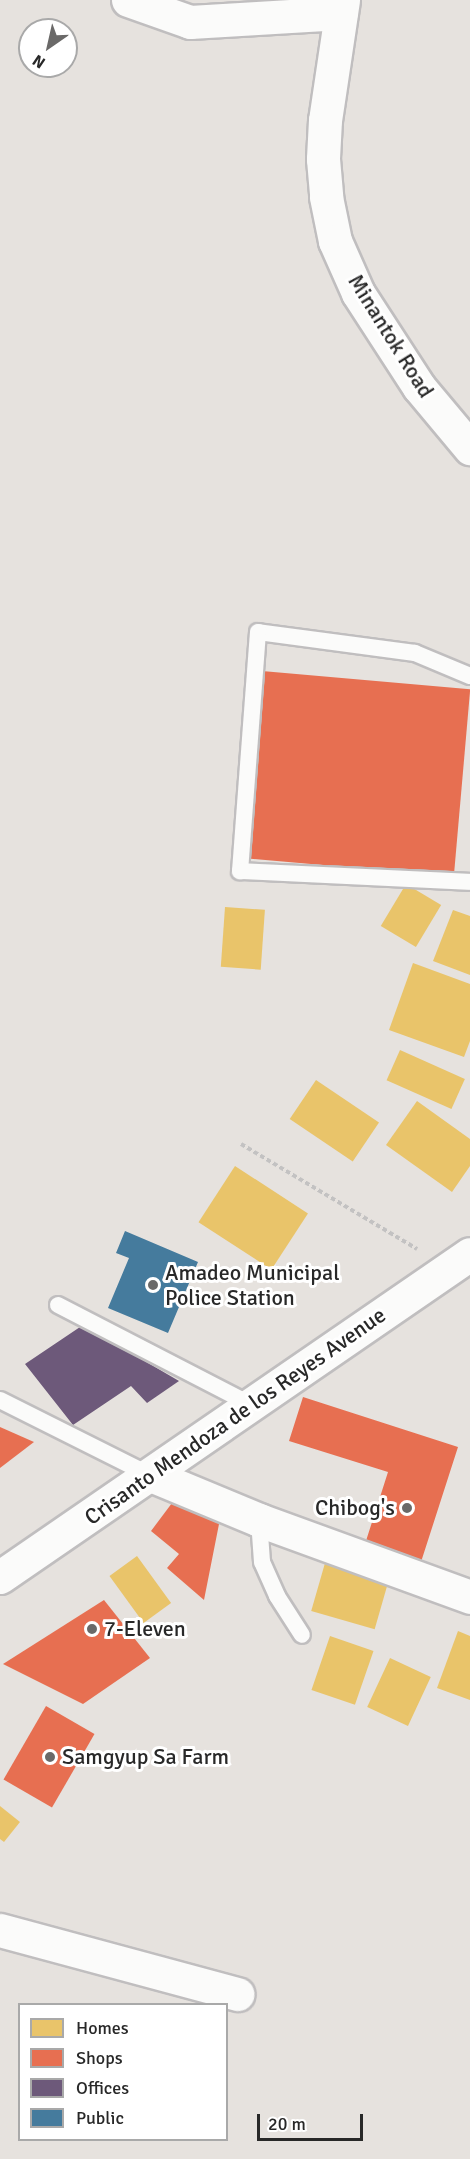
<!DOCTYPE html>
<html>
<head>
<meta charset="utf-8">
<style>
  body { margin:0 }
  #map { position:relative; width:470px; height:2159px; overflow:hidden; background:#e6e2de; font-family:Signika,sans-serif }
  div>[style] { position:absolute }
  .homes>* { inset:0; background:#e9c46a; transform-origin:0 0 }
  .shops>* { inset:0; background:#e76f51; transform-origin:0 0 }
  .offices>* { inset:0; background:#6d597a }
  .public>* { inset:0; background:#457b9d }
  .path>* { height:4px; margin-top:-2px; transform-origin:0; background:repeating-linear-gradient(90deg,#c3c2c2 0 4.5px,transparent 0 7.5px) }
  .roads { filter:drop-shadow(2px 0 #c0bebf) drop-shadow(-2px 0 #c0bebf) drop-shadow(0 2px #c0bebf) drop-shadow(0 -2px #c0bebf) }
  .lane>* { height:16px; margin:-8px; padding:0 8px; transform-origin:8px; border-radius:8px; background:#fbfbfa }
  .street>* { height:33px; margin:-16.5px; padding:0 16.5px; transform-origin:16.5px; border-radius:16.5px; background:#fbfbfa }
  .secondary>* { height:33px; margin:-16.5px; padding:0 16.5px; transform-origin:16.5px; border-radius:16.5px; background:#fbfbfa }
  .dots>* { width:16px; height:16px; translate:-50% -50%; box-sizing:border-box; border:3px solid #fff; border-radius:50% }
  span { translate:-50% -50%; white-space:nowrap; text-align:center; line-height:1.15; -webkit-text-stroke:6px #fff; paint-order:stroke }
  .street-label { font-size:22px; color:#282828 }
  .poi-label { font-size:22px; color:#282828 }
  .left { translate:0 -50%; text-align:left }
  .right { translate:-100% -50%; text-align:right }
  .legend { position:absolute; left:18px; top:2003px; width:210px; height:138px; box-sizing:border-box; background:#fff; border:2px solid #a9a9a9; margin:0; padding:8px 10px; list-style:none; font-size:18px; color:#282828 }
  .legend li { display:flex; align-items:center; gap:12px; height:30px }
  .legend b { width:30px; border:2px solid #a9a9a9 }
  .north { position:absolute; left:18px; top:18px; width:60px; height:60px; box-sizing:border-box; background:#fff; border:2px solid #a9a9a9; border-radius:50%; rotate:214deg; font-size:16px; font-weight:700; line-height:24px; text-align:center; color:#282828 }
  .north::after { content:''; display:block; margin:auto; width:21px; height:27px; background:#6a6968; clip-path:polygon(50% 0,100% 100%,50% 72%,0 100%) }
  .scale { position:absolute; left:257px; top:2114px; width:106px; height:27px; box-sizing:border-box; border:3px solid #282828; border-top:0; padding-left:8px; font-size:18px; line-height:21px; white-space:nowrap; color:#282828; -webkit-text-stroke:4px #fff; paint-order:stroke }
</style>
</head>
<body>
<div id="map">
  <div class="homes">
    <div style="left:406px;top:884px;width:41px;height:49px;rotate:31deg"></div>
    <div style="left:225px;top:907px;width:40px;height:60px;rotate:4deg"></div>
    <div style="clip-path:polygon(453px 910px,470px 916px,470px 975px,433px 961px)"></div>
    <div style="clip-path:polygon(413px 963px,470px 984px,470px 1041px,464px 1057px,389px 1030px)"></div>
    <div style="left:400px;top:1050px;width:71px;height:33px;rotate:24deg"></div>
    <div style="left:316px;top:1080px;width:76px;height:47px;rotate:34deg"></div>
    <div style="clip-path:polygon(417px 1101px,470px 1139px,470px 1166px,452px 1192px,386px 1145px)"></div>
    <div style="left:235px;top:1166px;width:87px;height:67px;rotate:33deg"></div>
    <div style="left:137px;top:1556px;width:58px;height:34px;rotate:54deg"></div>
    <div style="left:325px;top:1563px;width:66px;height:50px;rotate:16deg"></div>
    <div style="clip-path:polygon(458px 1631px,470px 1636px,470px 1700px,437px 1688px)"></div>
    <div style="left:330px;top:1636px;width:46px;height:57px;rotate:19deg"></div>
    <div style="left:390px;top:1658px;width:45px;height:54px;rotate:25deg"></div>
    <div style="clip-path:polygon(0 1806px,20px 1822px,4px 1842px,0 1839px)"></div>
  </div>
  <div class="shops">
    <div style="left:262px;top:671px;width:209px;height:188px;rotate:5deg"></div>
    <div style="clip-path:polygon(303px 1397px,458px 1447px,421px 1562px,365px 1544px,388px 1472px,289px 1441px)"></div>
    <div style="clip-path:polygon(0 1427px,34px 1442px,0 1468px)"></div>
    <div style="clip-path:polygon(178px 1495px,220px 1519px,204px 1600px,167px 1568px,179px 1554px,151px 1531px)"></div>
    <div style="clip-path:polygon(104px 1600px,150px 1658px,83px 1704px,3px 1664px)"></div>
    <div style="left:46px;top:1706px;width:56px;height:85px;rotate:30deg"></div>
  </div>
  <div class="offices">
    <div style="clip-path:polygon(83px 1325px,179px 1381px,147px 1403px,131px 1386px,73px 1425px,25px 1364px)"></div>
  </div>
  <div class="public">
    <div style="clip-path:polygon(125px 1231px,198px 1262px,168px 1333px,108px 1308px,129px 1258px,116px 1253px)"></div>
  </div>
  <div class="path">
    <div style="left:241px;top:1144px;width:205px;rotate:30.8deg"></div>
  </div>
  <div class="roads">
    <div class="lane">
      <div style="left:470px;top:676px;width:60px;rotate:-157.3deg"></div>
      <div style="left:415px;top:653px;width:158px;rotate:-172.4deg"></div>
      <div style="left:258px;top:632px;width:240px;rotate:94.3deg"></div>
      <div style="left:240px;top:871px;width:230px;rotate:2.7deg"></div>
      <div style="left:58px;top:1305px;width:218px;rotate:27.3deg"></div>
      <div style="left:0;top:1400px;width:168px;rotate:26.6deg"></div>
      <div style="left:259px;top:1520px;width:42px;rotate:85.9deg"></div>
      <div style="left:262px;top:1562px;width:37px;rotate:66deg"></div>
      <div style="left:277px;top:1596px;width:46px;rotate:57.3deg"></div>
    </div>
    <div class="street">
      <div style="left:128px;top:0;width:66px;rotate:19.5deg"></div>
      <div style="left:190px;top:22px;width:151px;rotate:-3.4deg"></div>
      <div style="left:151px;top:1475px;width:117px;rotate:22.6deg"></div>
      <div style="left:259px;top:1520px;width:225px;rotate:20deg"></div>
      <div style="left:0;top:1930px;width:246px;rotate:15.1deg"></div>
    </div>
    <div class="secondary">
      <div style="left:343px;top:0;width:121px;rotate:98.5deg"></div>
      <div style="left:325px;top:120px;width:39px;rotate:93deg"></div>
      <div style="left:323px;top:159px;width:38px;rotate:85deg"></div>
      <div style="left:326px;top:197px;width:45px;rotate:78.4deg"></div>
      <div style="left:335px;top:241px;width:57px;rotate:66.1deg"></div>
      <div style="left:358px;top:293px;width:112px;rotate:57deg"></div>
      <div style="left:419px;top:387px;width:80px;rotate:50.1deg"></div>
      <div style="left:0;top:1577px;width:570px;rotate:-34.5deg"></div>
    </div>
  </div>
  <div class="dots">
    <div style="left:153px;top:1285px;background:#6a6968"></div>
    <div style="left:407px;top:1508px;background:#6a6968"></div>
    <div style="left:92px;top:1629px;background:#6a6968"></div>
    <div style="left:50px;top:1757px;background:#6a6968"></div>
  </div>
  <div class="street-label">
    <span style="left:391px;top:336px;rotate:58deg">Minantok Road</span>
    <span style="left:235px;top:1416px;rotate:-35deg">Crisanto Mendoza de los Reyes Avenue</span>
  </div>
  <div class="poi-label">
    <span class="left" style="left:165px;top:1285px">Amadeo Municipal<br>Police Station</span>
    <span class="right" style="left:395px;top:1508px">Chibog's</span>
    <span class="left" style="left:104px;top:1629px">7-Eleven</span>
    <span class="left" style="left:62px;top:1757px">Samgyup Sa Farm</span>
  </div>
  <ul class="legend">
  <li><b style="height:16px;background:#e9c46a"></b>Homes</li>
  <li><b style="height:16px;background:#e76f51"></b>Shops</li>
  <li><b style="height:16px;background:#6d597a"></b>Offices</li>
  <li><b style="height:16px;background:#457b9d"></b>Public</li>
  </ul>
  <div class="north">N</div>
  <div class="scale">20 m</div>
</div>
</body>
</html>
